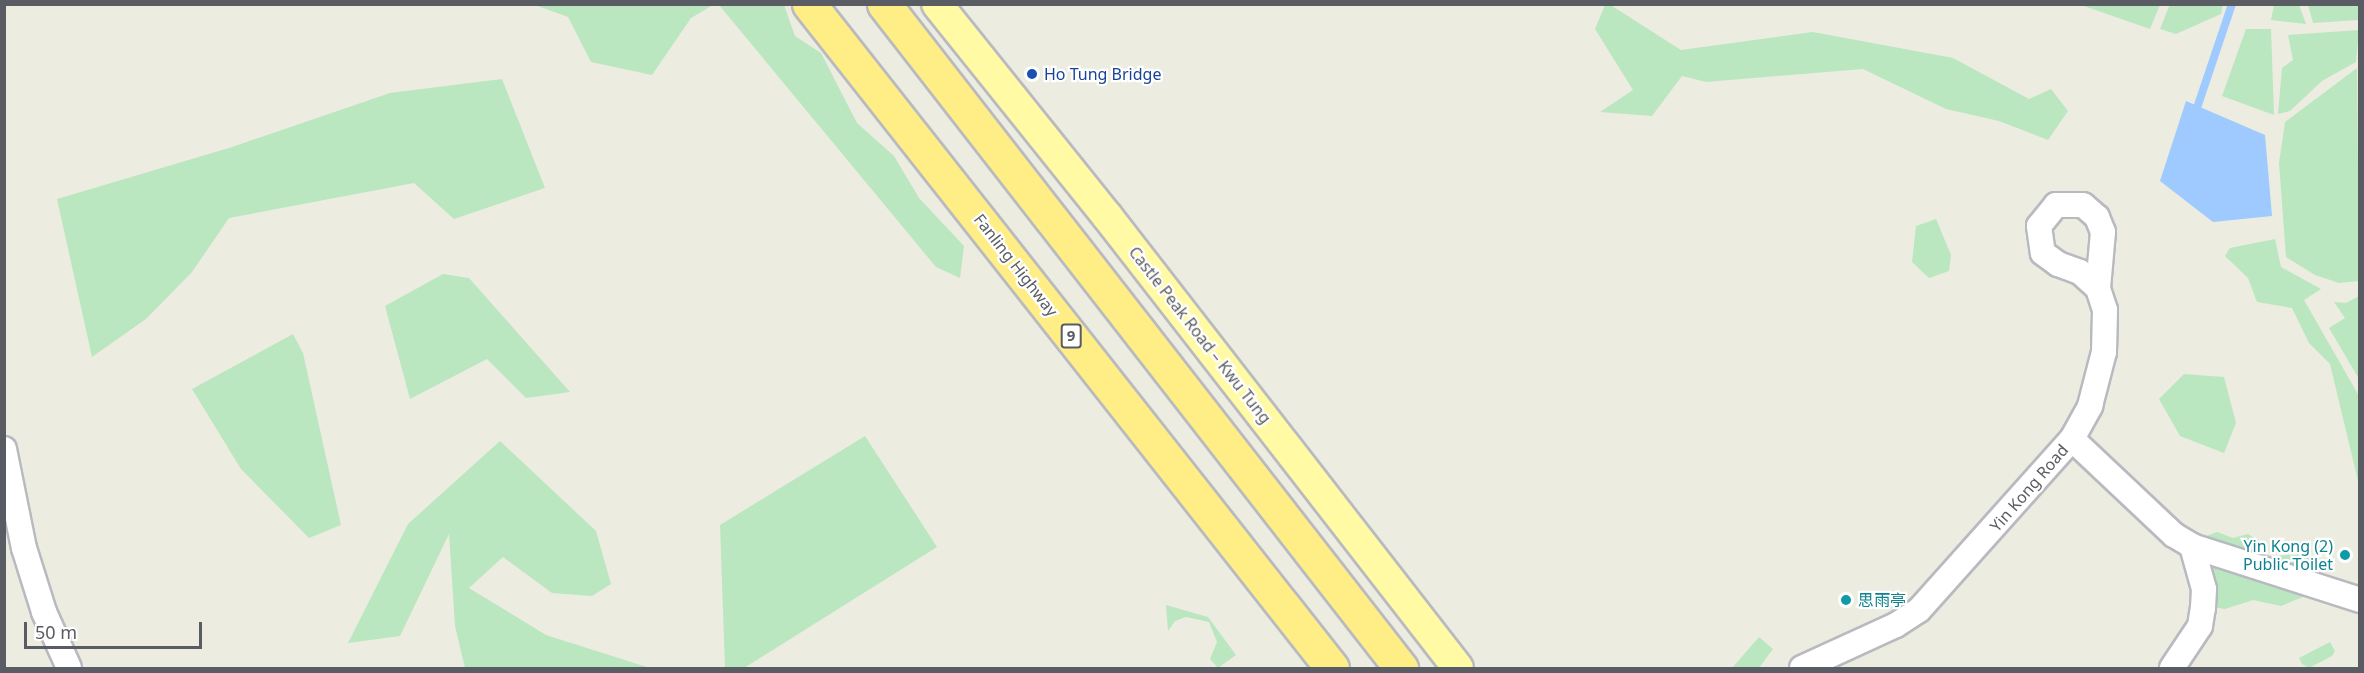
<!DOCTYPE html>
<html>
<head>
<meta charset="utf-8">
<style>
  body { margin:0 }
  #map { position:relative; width:2364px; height:673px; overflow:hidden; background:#edece0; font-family:"Noto Sans","Noto Sans SC",sans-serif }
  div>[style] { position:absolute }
  .green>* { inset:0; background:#bae7bf }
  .water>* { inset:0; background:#9ecaff }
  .stream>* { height:8px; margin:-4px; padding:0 4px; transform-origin:4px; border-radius:4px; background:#9ecaff }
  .roads { filter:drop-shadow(2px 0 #b8bac0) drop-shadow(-2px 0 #b8bac0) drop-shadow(0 2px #b8bac0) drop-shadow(0 -2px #b8bac0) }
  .minor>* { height:24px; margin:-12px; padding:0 12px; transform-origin:12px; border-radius:12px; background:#fff }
  .major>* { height:30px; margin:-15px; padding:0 15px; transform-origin:15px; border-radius:15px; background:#fffaa3 }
  .highway>* { height:33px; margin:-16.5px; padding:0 16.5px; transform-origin:16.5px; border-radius:16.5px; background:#ffed85 }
  .dots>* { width:16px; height:16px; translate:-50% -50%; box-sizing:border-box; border:3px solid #fff; border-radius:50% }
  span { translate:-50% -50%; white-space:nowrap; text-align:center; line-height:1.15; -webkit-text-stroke:4.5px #fff; paint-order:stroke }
  .shield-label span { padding:2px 4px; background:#fff; border:2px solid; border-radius:4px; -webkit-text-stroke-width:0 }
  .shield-label { font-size:15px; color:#595c62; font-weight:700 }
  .transit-label { font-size:16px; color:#164399 }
  .left { translate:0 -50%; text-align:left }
  .street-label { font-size:16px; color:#595c62 }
  .culture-label { font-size:16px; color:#0d838f }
  .right { translate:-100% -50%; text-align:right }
  .frame { position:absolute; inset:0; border:6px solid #595c62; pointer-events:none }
  .scale { position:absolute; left:24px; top:622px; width:178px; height:27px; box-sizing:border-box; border:3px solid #595c62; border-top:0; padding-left:8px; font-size:18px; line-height:21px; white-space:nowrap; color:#595c62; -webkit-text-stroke:4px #fff; paint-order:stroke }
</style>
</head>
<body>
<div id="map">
  <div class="green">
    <div style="clip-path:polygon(1609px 4px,1681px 50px,1813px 32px,1953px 58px,2029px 99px,2051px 89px,2068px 111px,2048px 140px,1999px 121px,1946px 109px,1863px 69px,1706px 82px,1682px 76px,1652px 116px,1600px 112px,1633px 90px,1595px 29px,1605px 5px)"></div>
    <div style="clip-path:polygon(2170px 4px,2223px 4px,2223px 5px,2221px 14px,2176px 34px,2160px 29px)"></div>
    <div style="clip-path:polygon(535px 5px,713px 5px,691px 18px,652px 75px,591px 62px,568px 17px)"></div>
    <div style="clip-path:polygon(719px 5px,784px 5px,795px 36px,821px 53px,857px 123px,894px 156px,919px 198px,964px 246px,960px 278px,936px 267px)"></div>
    <div style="clip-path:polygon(2081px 5px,2160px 5px,2150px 29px)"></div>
    <div style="clip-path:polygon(2274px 5px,2299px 5px,2306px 24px,2271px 20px)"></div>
    <div style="clip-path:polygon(2308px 5px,2359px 5px,2359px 20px,2313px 23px)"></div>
    <div style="clip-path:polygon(2246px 29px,2271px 29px,2274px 115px,2222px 96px)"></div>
    <div style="clip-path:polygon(2359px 30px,2356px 62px,2322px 81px,2290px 111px,2278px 114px,2282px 68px,2293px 60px,2288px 35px)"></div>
    <div style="clip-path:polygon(2357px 68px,2359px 281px,2339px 283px,2315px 275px,2286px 257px,2279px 163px,2285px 122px)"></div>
    <div style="clip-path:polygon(502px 79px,545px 188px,454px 219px,414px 183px,229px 218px,192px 272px,146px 319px,92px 357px,57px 199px,229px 148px,390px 93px)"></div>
    <div style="clip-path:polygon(1936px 219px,1951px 255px,1949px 271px,1929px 278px,1912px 262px,1916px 226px)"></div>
    <div style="clip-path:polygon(2275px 239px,2281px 267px,2321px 289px,2304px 300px,2359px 396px,2359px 485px,2330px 364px,2309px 343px,2292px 308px,2257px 302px,2248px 278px,2225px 256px,2230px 248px)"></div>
    <div style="clip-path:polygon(443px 274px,469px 278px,570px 392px,526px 398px,487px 359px,410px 399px,385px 306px)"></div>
    <div style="clip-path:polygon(2359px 296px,2360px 296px,2359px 379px,2329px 328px,2345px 318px,2334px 302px,2346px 303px)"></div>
    <div style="clip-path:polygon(293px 334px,303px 353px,341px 525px,309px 538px,241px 469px,192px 389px)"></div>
    <div style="clip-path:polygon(2184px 374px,2224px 377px,2236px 423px,2224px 453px,2180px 436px,2159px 399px)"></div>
    <div style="clip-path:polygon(865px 436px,937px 547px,744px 668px,725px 668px,720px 525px)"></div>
    <div style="clip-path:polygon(500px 441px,596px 531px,611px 584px,592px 596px,552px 593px,503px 557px,469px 588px,546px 635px,650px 668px,465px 668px,455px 626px,449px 534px,400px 636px,348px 643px,408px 524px)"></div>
    <div style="clip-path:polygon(2217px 532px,2233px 538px,2248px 534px,2259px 541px,2261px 554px,2255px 569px,2277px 556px,2299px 554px,2317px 562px,2305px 596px,2281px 606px,2253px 600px,2225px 609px,2212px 607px,2193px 541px)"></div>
    <div style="clip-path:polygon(1166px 605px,1208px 617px,1236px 655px,1218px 668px,1210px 659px,1217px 642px,1209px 622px,1186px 617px,1175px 621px,1168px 631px)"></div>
    <div style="clip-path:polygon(1759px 637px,1773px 649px,1759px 668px,1732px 668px)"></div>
    <div style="clip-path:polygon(2330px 642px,2335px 651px,2332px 656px,2309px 668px,2302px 664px,2299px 658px)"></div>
  </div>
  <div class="water">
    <div style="clip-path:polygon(2186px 101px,2265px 135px,2272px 216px,2213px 222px,2160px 181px)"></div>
  </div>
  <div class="stream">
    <div style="left:2198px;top:105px;width:107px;rotate:-71.4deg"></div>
  </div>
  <div class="roads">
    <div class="minor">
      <div style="left:2072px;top:439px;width:38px;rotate:-61deg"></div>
      <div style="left:2090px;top:406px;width:56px;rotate:-75.5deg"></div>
      <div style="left:2104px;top:352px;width:42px;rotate:-88.6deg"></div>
      <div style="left:2105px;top:310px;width:23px;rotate:-108deg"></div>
      <div style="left:2098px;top:288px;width:56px;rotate:-84.9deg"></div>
      <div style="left:2103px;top:232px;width:16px;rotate:-112deg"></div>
      <div style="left:2097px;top:217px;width:18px;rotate:-139deg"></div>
      <div style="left:2083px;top:205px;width:27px;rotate:180deg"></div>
      <div style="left:2056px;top:205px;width:27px;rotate:129deg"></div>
      <div style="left:2039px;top:226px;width:27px;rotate:82deg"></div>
      <div style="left:2043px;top:253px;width:19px;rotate:36deg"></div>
      <div style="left:2058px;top:264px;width:23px;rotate:20deg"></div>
      <div style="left:2080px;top:272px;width:24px;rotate:42deg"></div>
      <div style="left:4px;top:449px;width:101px;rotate:78.6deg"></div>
      <div style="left:24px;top:548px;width:67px;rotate:72.6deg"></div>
      <div style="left:44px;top:612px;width:61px;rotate:65.9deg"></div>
      <div style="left:1802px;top:668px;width:103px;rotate:-24.6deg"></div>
      <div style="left:1896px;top:625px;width:27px;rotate:-33deg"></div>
      <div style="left:1919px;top:610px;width:229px;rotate:-48.2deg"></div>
      <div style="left:2072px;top:439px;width:140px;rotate:43.3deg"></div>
      <div style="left:2174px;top:535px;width:21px;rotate:31deg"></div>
      <div style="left:2192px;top:546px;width:176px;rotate:17.8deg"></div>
      <div style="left:2172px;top:668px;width:50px;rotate:-56.3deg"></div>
      <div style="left:2200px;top:626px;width:18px;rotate:-81deg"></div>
      <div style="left:2203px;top:608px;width:19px;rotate:-87deg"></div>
      <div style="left:2204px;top:589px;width:45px;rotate:-105.6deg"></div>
    </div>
    <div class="major">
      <div style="left:937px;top:4px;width:272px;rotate:51.3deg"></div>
      <div style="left:1107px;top:216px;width:572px;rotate:52.17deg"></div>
    </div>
    <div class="highway">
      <div style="left:809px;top:4px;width:845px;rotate:51.77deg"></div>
      <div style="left:884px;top:4px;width:842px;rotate:52.1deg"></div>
    </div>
  </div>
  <div class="dots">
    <div style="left:1032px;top:74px;background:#1a4fb4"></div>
    <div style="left:2345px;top:555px;background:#0f9aa8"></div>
    <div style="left:1846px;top:600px;background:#0f9aa8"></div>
  </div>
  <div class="shield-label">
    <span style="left:1071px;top:336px">9</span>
  </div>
  <div class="transit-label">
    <span class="left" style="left:1044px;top:74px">Ho Tung Bridge</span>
  </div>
  <div class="street-label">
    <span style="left:1016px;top:265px;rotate:52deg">Fanling Highway</span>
    <span style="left:1200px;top:335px;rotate:52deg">Castle Peak Road – Kwu Tung</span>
    <span style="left:2029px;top:488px;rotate:-49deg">Yin Kong Road</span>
  </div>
  <div class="culture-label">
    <span class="right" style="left:2333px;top:555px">Yin Kong (2)<br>Public Toilet</span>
    <span class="left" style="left:1858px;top:600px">思雨亭</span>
  </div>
  <div class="frame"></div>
  <div class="scale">50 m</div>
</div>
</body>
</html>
